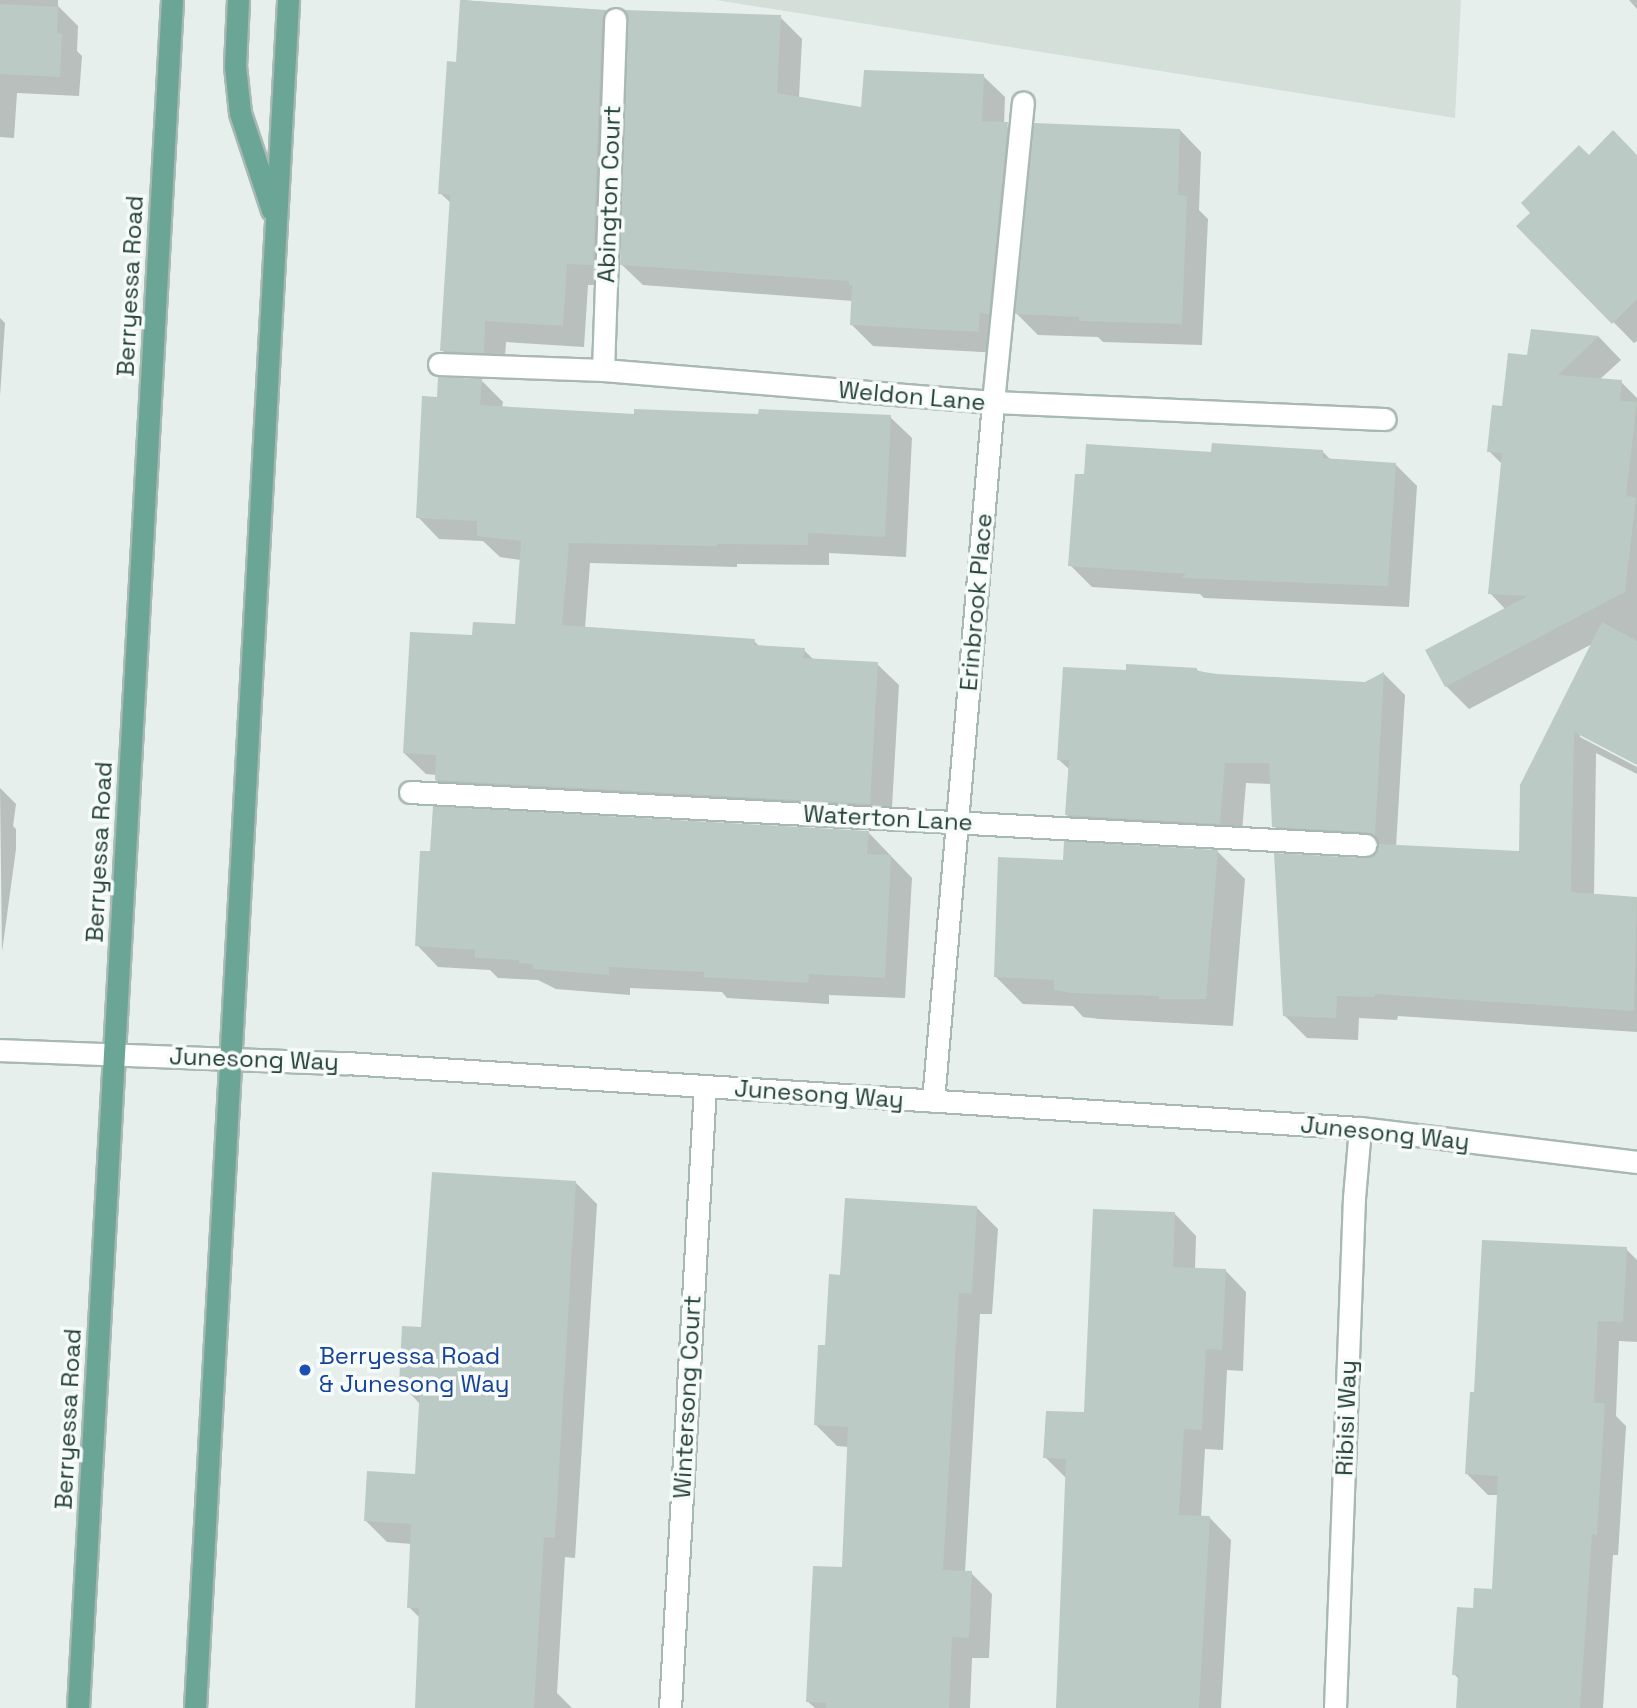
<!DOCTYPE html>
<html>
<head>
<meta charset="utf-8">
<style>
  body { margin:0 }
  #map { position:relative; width:1637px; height:1708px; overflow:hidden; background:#e6efeb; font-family:"Space Grotesk",sans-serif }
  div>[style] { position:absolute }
  .built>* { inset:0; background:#d4dfda }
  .shadow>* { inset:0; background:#0003 }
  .building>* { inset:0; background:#bbcac4 }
  .roads { filter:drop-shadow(2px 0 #a8b8b2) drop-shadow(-2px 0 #a8b8b2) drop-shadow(0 2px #a8b8b2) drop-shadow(0 -2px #a8b8b2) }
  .lane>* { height:21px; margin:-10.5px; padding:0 10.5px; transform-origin:10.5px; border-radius:10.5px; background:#fff }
  .street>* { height:21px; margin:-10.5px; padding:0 10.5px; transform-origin:10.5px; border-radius:10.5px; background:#fff }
  .primary>* { height:21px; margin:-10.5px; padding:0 10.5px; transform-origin:10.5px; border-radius:10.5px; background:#6aa596 }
  .dots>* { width:19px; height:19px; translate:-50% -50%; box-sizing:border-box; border:4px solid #f7fbf9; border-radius:50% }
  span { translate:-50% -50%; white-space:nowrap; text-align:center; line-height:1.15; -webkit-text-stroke:7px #f7fbf9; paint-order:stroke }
  .street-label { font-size:24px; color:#24423a }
  .transit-label { font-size:24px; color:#164399 }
  .left { translate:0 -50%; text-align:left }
</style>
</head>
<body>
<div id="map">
  <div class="built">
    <div style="clip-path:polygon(716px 0,1461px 0,1455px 118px)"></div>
  </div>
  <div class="shadow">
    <div style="clip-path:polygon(0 0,58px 0,58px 6px,78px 26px,77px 51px,82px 56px,79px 96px,17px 93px,14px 138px,0 137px)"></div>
    <div style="clip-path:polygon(462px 0,606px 11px,627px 32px,623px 41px,614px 285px,588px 285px,584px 347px,506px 342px,504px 373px,463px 372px,442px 350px,452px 204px,440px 193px,458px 64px)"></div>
    <div style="clip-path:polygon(1629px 0,1637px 0,1637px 9px)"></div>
    <div style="clip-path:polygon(780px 17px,802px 39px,799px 98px,863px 109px,983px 76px,1005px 97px,1004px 124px,1028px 145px,1000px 353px,873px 346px,852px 325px,853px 301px,643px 285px,621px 264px)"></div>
    <div style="clip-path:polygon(1180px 130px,1201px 152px,1199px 210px,1208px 219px,1202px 345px,1103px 342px,1098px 337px,1038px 335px,1017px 314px)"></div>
    <div style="clip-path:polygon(1589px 157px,1637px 157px,1637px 341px,1634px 343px,1519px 226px)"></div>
    <div style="clip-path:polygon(0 318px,5px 323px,0 396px)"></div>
    <div style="clip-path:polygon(1532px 330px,1599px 337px,1621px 360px,1599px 380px,1621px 382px,1637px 398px,1637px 763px,1580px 733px,1580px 737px,1637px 767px,1637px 774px,1596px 753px,1594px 895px,1637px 899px,1637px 1032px,1398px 1016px,1397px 1020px,1359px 1018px,1358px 1040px,1307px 1038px,1284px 1015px,1366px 860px,1382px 852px,1296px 847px,1274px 826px,1272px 784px,1246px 783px,1241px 844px,1089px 836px,1067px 815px,1070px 770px,1059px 760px,1127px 672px,1196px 670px,1217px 676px,1366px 684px,1384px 674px,1405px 695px,1396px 847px,1520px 853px,1594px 643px,1469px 709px,1446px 686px,1506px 610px,1490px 593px,1503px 465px,1489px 451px,1503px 408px,1529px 357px)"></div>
    <div style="clip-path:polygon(481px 380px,503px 402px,502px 408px,635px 415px,890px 417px,912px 438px,906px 557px,829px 553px,829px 565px,737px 564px,737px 567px,590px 563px,585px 628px,754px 641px,760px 647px,804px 650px,814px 660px,877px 664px,899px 685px,891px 825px,458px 801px,436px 780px,437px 775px,426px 774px,404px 753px,474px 637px,516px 626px,521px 560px,500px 557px,483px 541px,439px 539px,418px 517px,439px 399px)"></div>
    <div style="clip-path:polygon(1323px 452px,1332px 461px,1396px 465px,1417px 486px,1409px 607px,1204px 598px,1200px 594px,1092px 587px,1070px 565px,1213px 454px)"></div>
    <div style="clip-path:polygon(0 788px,16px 804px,13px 826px,16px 829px,16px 849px,2px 952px)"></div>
    <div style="clip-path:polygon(868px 832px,912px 878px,905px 998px,829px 995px,829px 1004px,727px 998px,722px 992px,630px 988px,630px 995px,556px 989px,538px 980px,498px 978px,490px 970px,438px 967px,417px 945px)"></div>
    <div style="clip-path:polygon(1218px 852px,1245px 879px,1233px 1026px,1100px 1019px,1083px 1017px,1073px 1006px,1023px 1004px,996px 977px,1064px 862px)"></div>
    <div style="clip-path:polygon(576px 1183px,597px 1204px,575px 1558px,565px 1557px,557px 1693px,572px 1708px,416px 1708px,420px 1618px,409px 1607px,412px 1544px,387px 1542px,366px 1521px,416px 1476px,420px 1404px,401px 1384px,422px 1329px)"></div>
    <div style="clip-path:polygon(976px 1207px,998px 1229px,992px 1314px,980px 1314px,965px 1572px,971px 1573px,992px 1594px,989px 1658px,972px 1658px,970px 1708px,815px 1708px,807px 1701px,844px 1569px,849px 1447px,837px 1446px,816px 1425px,826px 1347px,842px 1277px)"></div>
    <div style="clip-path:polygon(1175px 1214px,1196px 1236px,1195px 1269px,1225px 1270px,1246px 1292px,1243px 1371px,1227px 1370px,1223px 1450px,1205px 1449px,1201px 1518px,1210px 1518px,1231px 1540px,1221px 1708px,1057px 1708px,1067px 1479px,1045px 1457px,1086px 1414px)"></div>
    <div style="clip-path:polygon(1626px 1249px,1637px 1260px,1637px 1342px,1619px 1341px,1616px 1416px,1626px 1426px,1618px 1555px,1613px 1555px,1603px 1708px,1458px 1708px,1459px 1679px,1454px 1674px,1474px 1609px,1494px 1591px,1499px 1495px,1488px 1495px,1467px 1474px,1476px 1394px)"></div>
  </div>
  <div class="building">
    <div style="clip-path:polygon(460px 0,606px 10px,602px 19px,593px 265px,567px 264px,563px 326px,485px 321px,484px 353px,440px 351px,450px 195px,438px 194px,447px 61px,456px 62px)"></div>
    <div style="clip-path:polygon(0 4px,58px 7px,57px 33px,62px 34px,60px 77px,0 74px)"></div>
    <div style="clip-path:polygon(624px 10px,781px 15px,777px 93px,861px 107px,864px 70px,984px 74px,982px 121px,1008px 122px,989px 314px,980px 313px,979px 332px,850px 325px,852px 285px,849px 286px,849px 281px,620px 265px,628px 19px)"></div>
    <div style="clip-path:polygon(1034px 123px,1180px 129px,1178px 195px,1187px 196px,1182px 324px,1079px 321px,1079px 317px,1015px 314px)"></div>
    <div style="clip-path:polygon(1613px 130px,1637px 155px,1637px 299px,1612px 324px,1516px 226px,1530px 213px,1521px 203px,1579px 145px,1589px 155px)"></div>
    <div style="clip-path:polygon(1531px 329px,1599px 336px,1558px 375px,1622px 380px,1620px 401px,1637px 402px,1626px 496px,1636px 497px,1625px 592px,1445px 687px,1425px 650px,1528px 596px,1488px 594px,1502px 453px,1487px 452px,1492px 405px,1502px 406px,1508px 353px,1527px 355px)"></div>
    <div style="clip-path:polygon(438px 377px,482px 379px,480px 405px,634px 414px,634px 409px,758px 414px,759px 409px,891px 415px,885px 537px,808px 533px,808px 545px,717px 544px,717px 546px,569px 543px,562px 625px,755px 639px,754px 645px,805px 648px,803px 658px,878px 662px,870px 804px,435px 780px,436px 755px,403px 753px,410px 632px,472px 635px,473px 622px,515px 624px,521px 541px,477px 536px,477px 521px,416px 518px,422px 396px,437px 397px)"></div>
    <div style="clip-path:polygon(1212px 443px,1323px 450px,1323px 458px,1396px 463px,1388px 586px,1181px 578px,1186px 574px,1068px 566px,1075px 474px,1084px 474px,1086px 444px,1211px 452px)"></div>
    <div style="clip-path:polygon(1602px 622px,1637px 641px,1637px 765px,1574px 732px,1571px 892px,1637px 897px,1634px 1011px,1375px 994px,1375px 997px,1337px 996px,1336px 1018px,1283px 1016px,1274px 853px,1366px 858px,1377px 853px,1379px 844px,1519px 851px,1520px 785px)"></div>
    <div style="clip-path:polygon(1126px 664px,1197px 668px,1197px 671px,1217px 674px,1365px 682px,1384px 672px,1375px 836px,1367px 832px,1272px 827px,1269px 763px,1225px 763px,1220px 824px,1065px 815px,1069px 760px,1057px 760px,1063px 667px,1126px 670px)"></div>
    <div style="clip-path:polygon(433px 806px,869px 831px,867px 854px,891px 855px,885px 978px,809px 974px,808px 983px,704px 977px,704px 972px,609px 967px,609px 975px,533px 969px,533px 964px,519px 963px,519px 960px,475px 958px,475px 950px,415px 946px,420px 851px,430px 851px)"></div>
    <div style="clip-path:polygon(1064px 841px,1218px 850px,1206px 999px,1159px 999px,1159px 996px,1071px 993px,1054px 990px,1054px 980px,994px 977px,998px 857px,1063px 860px)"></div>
    <div style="clip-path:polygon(432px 1172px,576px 1181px,555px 1538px,544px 1537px,534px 1708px,415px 1708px,419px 1608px,407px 1608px,411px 1524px,364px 1521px,367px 1471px,415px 1474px,420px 1387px,399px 1385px,402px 1326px,421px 1327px)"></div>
    <div style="clip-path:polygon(845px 1198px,977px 1206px,972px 1294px,959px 1293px,943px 1570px,972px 1571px,969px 1638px,952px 1637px,949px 1708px,826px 1708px,826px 1703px,806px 1702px,813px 1566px,842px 1567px,848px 1427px,814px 1425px,818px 1345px,825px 1345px,829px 1274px,840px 1275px)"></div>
    <div style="clip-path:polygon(1093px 1209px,1175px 1212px,1173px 1267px,1226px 1269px,1222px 1350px,1206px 1349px,1202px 1430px,1184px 1429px,1179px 1515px,1210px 1516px,1199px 1708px,1056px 1708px,1066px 1459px,1043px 1458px,1046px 1411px,1084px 1412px)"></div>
    <div style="clip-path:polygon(1482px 1240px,1627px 1247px,1623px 1322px,1598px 1321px,1594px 1403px,1605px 1403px,1597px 1535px,1592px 1534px,1580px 1708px,1456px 1708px,1458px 1675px,1452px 1675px,1457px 1607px,1473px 1608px,1474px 1588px,1492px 1589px,1498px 1476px,1465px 1474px,1470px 1392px,1474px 1392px)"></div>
  </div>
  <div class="roads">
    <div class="lane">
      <div style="left:439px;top:364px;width:164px;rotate:2.1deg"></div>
      <div style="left:603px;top:370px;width:391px;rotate:4.7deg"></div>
      <div style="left:993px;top:402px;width:392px;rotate:2.5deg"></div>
      <div style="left:603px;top:370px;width:351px;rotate:-88deg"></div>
      <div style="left:410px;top:792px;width:957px;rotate:3.17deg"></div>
      <div style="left:933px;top:1101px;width:702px;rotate:-85.09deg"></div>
      <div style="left:993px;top:402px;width:301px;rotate:-84.3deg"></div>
    </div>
    <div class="street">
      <div style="left:0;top:1050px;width:346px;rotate:2.2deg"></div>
      <div style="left:346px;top:1063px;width:1016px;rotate:3.67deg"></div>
      <div style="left:1360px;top:1128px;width:279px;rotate:7deg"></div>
      <div style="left:670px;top:1708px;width:623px;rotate:-86.78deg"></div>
      <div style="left:1335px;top:1708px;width:510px;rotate:-87.87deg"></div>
      <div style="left:1354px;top:1198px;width:70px;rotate:-85.1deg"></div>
    </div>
    <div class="primary">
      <div style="left:238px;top:0;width:66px;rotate:92.6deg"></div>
      <div style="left:235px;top:66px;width:47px;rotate:83.9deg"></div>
      <div style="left:240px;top:113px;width:102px;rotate:71.7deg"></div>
      <div style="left:78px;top:1708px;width:1711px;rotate:-86.85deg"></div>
      <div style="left:195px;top:1708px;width:1711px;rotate:-86.88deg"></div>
    </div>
  </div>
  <div class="dots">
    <div style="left:305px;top:1370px;background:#1a4fb4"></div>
  </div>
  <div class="street-label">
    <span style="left:609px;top:194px;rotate:-88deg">Abington Court</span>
    <span style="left:130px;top:286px;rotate:-87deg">Berryessa Road</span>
    <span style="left:912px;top:396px;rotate:5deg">Weldon Lane</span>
    <span style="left:976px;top:602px;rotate:-85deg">Erinbrook Place</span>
    <span style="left:888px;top:818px;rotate:3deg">Waterton Lane</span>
    <span style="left:99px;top:852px;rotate:-87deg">Berryessa Road</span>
    <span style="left:254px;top:1059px;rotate:2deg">Junesong Way</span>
    <span style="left:819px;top:1094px;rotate:4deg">Junesong Way</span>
    <span style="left:1385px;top:1133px;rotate:6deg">Junesong Way</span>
    <span style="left:687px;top:1397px;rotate:-87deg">Wintersong Court</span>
    <span style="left:1346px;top:1418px;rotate:-88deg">Ribisi Way</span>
    <span style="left:68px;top:1419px;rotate:-87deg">Berryessa Road</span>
  </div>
  <div class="transit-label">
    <span class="left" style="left:319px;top:1370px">Berryessa Road<br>&amp; Junesong Way</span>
  </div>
</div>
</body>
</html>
